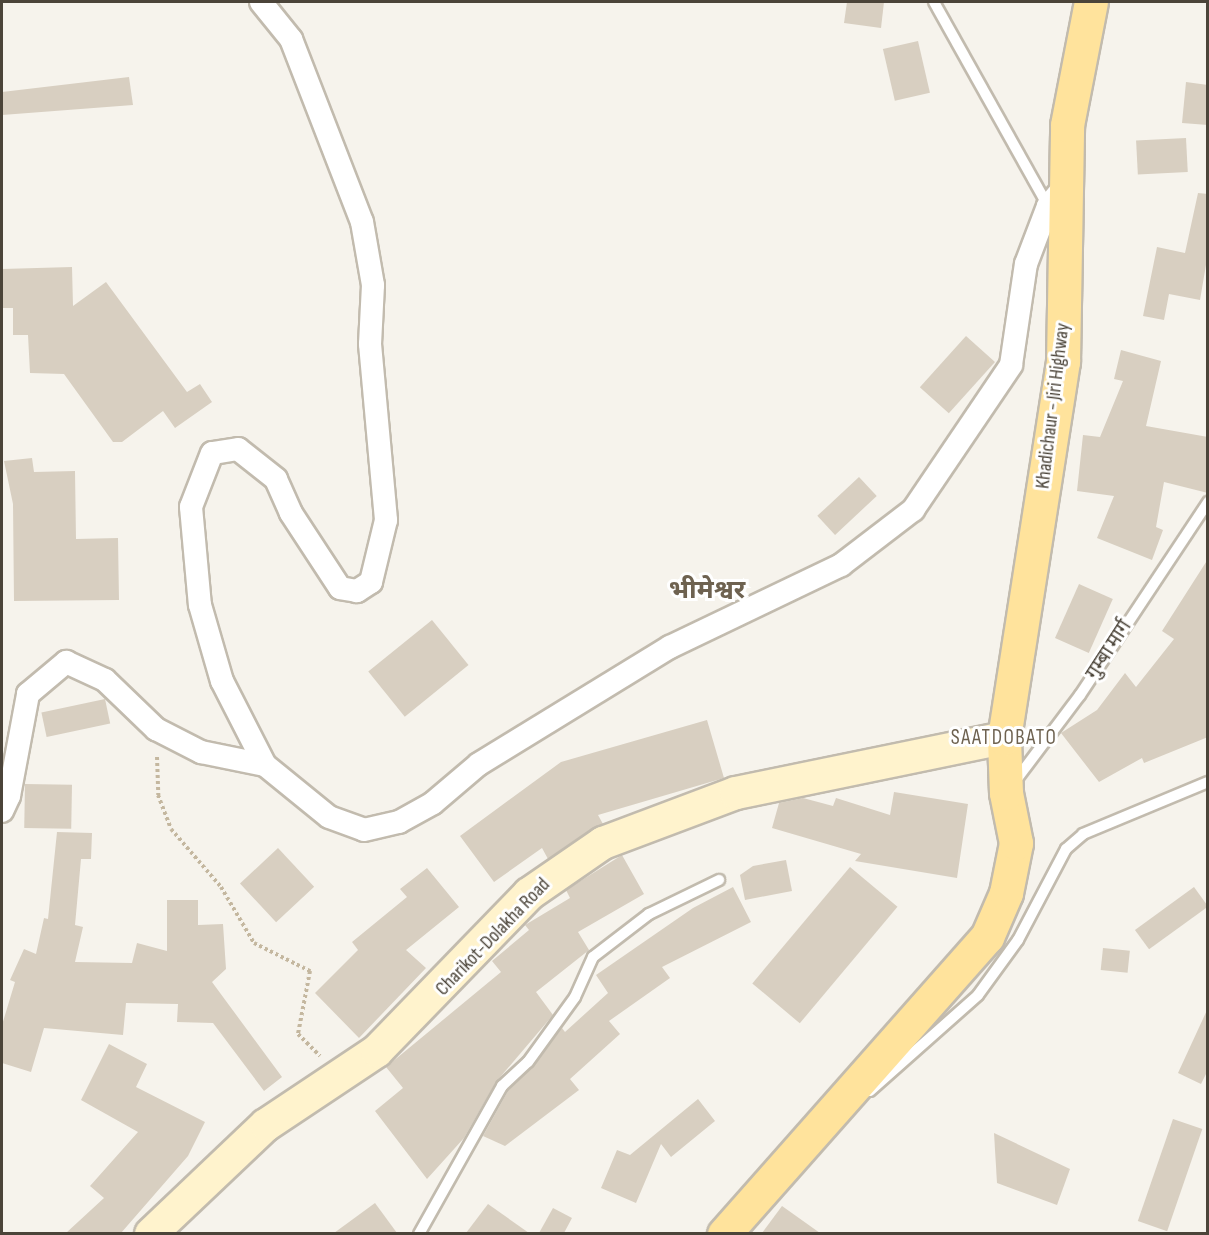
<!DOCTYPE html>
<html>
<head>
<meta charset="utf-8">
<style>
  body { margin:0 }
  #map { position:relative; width:1209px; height:1235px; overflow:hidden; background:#f6f3ec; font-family:"Sofia Sans Condensed","Noto Sans Devanagari",sans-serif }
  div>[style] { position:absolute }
  .building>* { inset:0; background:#d8cfc1; transform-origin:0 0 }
  .path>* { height:4px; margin-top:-2px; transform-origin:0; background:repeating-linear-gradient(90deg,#c4b79f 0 3px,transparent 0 6px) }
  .roads { filter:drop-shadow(2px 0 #c2bbae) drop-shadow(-2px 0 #c2bbae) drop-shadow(0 2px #c2bbae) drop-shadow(0 -2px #c2bbae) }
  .lane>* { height:10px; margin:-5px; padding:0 5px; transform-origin:5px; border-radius:5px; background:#fff }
  .street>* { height:22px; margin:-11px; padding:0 11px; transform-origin:11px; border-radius:11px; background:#fff }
  .secondary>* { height:32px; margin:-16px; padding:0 16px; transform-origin:16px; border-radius:16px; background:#fff3cd }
  .primary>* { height:33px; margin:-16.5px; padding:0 16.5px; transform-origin:16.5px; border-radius:16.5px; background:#ffe39c }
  span { translate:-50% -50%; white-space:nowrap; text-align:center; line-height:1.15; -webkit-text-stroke:6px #fff; paint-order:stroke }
  .street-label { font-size:20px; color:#4b4439 }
  .neighbourhood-label { font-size:21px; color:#6e6250; letter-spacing:1.5px }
  .district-label { font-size:26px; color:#6e6250; font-weight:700 }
  .frame { position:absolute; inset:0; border:3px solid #4b4439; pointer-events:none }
</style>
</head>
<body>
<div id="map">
  <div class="building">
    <div style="clip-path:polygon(847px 2px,884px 2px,881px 28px,844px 23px)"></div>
    <div style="left:918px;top:41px;width:53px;height:36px;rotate:77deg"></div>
    <div style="clip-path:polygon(129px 77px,133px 105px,2px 115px,2px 92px)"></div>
    <div style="clip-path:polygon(1186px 82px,1208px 85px,1208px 125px,1182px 123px)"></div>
    <div style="left:1186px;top:138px;width:34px;height:50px;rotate:87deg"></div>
    <div style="clip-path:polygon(1198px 193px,1208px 194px,1207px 259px,1200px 300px,1169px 294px,1164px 320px,1143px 316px,1157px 247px,1185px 253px)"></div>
    <div style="clip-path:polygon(72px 267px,73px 306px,106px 282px,187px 392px,200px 384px,212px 402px,175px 428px,163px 411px,122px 442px,113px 442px,64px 374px,30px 373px,28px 335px,13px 335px,13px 308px,2px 308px,2px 269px)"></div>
    <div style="left:966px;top:336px;width:39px;height:69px;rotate:42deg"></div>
    <div style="clip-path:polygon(1121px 350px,1161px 361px,1146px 426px,1208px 437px,1208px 493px,1164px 482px,1156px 527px,1163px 530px,1152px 560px,1097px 538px,1114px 496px,1077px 491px,1083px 435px,1100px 437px,1123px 381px,1114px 379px)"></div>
    <div style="clip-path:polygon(32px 458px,34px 472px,75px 471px,76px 539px,118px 538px,119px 600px,14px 601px,13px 504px,4px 461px)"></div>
    <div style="left:859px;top:477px;width:26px;height:57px;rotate:47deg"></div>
    <div style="clip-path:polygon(1208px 559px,1208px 737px,1144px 763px,1142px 758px,1099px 782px,1061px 733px,1097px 710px,1125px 673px,1136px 687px,1174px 639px,1162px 631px)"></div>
    <div style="left:1079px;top:584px;width:37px;height:59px;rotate:24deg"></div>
    <div style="left:432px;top:620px;width:58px;height:82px;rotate:51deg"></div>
    <div style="left:105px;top:699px;width:25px;height:65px;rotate:78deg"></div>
    <div style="clip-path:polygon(707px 720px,724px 778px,598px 815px,603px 824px,548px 859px,542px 848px,494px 882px,460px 836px,561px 762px)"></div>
    <div style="left:25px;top:784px;width:47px;height:44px;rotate:1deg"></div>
    <div style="clip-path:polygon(894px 792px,968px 804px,957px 878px,855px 861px,861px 854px,772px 828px,779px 803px,803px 798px,833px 806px,836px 798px,890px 815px)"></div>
    <div style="clip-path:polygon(57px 832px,92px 833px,91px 859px,81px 859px,75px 925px,83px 927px,75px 962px,132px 963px,137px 943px,167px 951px,167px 900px,198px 900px,198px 925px,223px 924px,226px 969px,212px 982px,282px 1077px,264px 1091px,213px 1023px,177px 1022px,178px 1004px,126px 1003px,123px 1035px,44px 1028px,31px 1072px,2px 1063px,2px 1025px,15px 982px,10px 980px,24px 949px,36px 954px,44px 918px,48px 919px)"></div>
    <div style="left:278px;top:848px;width:53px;height:52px;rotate:47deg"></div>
    <div style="clip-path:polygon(622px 855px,644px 894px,578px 932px,589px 950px,536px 992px,553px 1015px,496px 1082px,464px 1138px,427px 1179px,375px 1111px,403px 1088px,386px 1067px,501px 972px,492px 961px,529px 930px,525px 925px,570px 898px,566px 890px)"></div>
    <div style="clip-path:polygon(786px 860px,792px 891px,745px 900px,740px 875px,753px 866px)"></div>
    <div style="left:850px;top:867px;width:62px;height:152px;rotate:40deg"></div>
    <div style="clip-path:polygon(427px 868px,459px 907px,406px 950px,426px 968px,359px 1038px,315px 993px,358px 950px,352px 942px,407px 897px,400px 889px)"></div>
    <div style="clip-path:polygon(733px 887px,751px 922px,662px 967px,670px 978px,609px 1021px,620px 1034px,570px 1079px,579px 1090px,505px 1146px,483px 1136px,508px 1091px,562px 1028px,565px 1032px,608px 993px,596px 975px,693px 908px)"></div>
    <div style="left:1194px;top:887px;width:24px;height:73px;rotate:54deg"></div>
    <div style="left:1103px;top:948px;width:27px;height:22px;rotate:6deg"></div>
    <div style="clip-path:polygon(1208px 1008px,1208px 1070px,1201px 1084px,1178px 1073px)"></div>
    <div style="clip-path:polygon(109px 1044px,147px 1064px,136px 1087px,205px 1122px,188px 1156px,121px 1233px,66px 1233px,104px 1198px,90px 1186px,138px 1132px,81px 1100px)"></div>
    <div style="clip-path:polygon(698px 1099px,715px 1121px,671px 1157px,661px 1144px,636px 1203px,601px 1188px,617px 1150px,630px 1155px)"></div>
    <div style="left:1173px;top:1119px;width:31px;height:108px;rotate:19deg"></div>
    <div style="clip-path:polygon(994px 1133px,1070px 1169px,1057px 1205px,997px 1183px)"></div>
    <div style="clip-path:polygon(375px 1203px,397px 1233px,334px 1233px)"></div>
    <div style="clip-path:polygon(488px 1204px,529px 1233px,466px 1233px)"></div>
    <div style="clip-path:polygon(782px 1206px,820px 1233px,762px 1233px)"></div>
    <div style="clip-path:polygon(553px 1208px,572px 1218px,564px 1233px,539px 1233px)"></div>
  </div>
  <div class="path">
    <div style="left:157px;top:757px;width:38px;rotate:88deg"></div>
    <div style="left:158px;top:795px;width:36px;rotate:69deg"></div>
    <div style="left:171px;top:829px;width:77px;rotate:49.2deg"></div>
    <div style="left:221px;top:887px;width:65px;rotate:59.5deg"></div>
    <div style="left:254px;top:943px;width:63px;rotate:26.6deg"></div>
    <div style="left:310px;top:971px;width:64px;rotate:100.8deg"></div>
    <div style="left:298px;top:1034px;width:31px;rotate:45deg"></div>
  </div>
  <div class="roads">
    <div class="lane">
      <div style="left:934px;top:2px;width:234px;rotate:60.8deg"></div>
      <div style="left:1013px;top:784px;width:111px;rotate:-53deg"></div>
      <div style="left:1080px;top:695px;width:232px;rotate:-56.4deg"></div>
      <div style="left:870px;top:1091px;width:144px;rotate:-41.6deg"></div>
      <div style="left:978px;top:995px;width:68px;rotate:-54deg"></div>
      <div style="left:1018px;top:940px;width:103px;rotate:-62.2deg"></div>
      <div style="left:1066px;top:849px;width:23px;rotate:-41deg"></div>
      <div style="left:1083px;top:834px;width:135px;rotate:-22.6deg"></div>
      <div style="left:419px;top:1234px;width:170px;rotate:-60.7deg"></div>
      <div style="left:502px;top:1086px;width:35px;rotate:-43deg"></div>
      <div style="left:528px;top:1062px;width:80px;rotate:-54.1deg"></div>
      <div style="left:575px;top:997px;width:44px;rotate:-65.8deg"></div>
      <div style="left:593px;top:957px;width:71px;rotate:-37.5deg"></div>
      <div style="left:649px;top:914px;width:78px;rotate:-25.9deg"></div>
    </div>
    <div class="street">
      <div style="left:261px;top:2px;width:48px;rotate:51deg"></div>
      <div style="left:291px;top:39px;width:196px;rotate:68.8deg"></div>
      <div style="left:362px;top:222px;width:64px;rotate:80.1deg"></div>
      <div style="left:373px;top:285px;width:59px;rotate:92.9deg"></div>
      <div style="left:370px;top:344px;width:177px;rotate:84.8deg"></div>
      <div style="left:386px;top:520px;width:64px;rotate:103.6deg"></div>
      <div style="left:371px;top:582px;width:17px;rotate:147deg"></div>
      <div style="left:357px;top:591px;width:17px;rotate:-170deg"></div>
      <div style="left:340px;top:588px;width:90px;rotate:-123.2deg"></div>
      <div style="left:291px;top:513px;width:37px;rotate:-114deg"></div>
      <div style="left:276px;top:479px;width:48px;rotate:-141.7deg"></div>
      <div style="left:238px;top:449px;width:26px;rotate:171deg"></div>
      <div style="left:212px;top:453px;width:58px;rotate:111.3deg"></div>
      <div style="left:191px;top:507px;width:98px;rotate:84.8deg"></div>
      <div style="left:200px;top:605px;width:79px;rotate:73.9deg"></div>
      <div style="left:222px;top:681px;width:94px;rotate:62.9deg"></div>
      <div style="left:265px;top:765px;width:82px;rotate:39.1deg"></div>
      <div style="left:329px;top:817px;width:37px;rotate:20deg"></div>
      <div style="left:364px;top:830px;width:36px;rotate:-13deg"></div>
      <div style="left:399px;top:822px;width:39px;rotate:-29deg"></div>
      <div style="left:433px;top:803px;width:60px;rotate:-40.3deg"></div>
      <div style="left:479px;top:764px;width:224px;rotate:-31.5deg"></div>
      <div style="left:670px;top:647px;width:190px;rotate:-25.6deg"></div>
      <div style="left:841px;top:565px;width:91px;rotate:-37.4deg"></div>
      <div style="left:913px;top:510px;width:175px;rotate:-55.9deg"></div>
      <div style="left:1011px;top:365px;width:102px;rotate:-81.6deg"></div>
      <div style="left:1026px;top:264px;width:62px;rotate:-69.2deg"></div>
      <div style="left:1048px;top:206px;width:33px;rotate:-50deg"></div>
      <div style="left:2px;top:811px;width:17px;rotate:-65deg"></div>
      <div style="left:9px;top:796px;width:104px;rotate:-79.4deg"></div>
      <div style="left:28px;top:694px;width:50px;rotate:-40.1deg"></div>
      <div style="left:66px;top:662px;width:43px;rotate:24.8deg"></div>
      <div style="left:105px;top:680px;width:71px;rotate:43.9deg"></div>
      <div style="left:156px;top:729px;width:51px;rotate:27.1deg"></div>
      <div style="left:201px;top:752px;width:65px;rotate:11.5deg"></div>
    </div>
    <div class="secondary">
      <div style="left:151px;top:1234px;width:158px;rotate:-43.5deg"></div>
      <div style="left:266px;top:1125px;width:133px;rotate:-33.7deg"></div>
      <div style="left:377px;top:1051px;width:219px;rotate:-45.9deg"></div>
      <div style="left:529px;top:894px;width:90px;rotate:-34.6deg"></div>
      <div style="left:603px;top:843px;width:142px;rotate:-20.6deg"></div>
      <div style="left:736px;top:793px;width:274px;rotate:-11.6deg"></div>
    </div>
    <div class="primary">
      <div style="left:724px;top:1234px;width:397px;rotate:-48.5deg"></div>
      <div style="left:987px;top:937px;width:48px;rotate:-66.6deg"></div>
      <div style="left:1006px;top:893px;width:51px;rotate:-78.7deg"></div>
      <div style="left:1016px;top:843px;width:51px;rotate:-101.3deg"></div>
      <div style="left:1006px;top:793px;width:55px;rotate:-92.1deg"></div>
      <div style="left:1004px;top:738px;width:381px;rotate:-81.1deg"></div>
      <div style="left:1063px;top:362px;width:237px;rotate:-89deg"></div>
      <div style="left:1067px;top:125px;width:125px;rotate:-79deg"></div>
    </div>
  </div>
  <div class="street-label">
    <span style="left:1053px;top:406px;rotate:-83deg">Khadichaur - Jiri Highway</span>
    <span style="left:1109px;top:650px;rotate:-57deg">गुम्बा मार्ग</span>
    <span style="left:493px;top:937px;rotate:-46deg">Charikot-Dolakha Road</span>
  </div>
  <div class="neighbourhood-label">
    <span style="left:1004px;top:738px">SAATDOBATO</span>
  </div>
  <div class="district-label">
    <span style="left:707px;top:591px">भीमेश्वर</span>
  </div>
  <div class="frame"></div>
</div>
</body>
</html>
